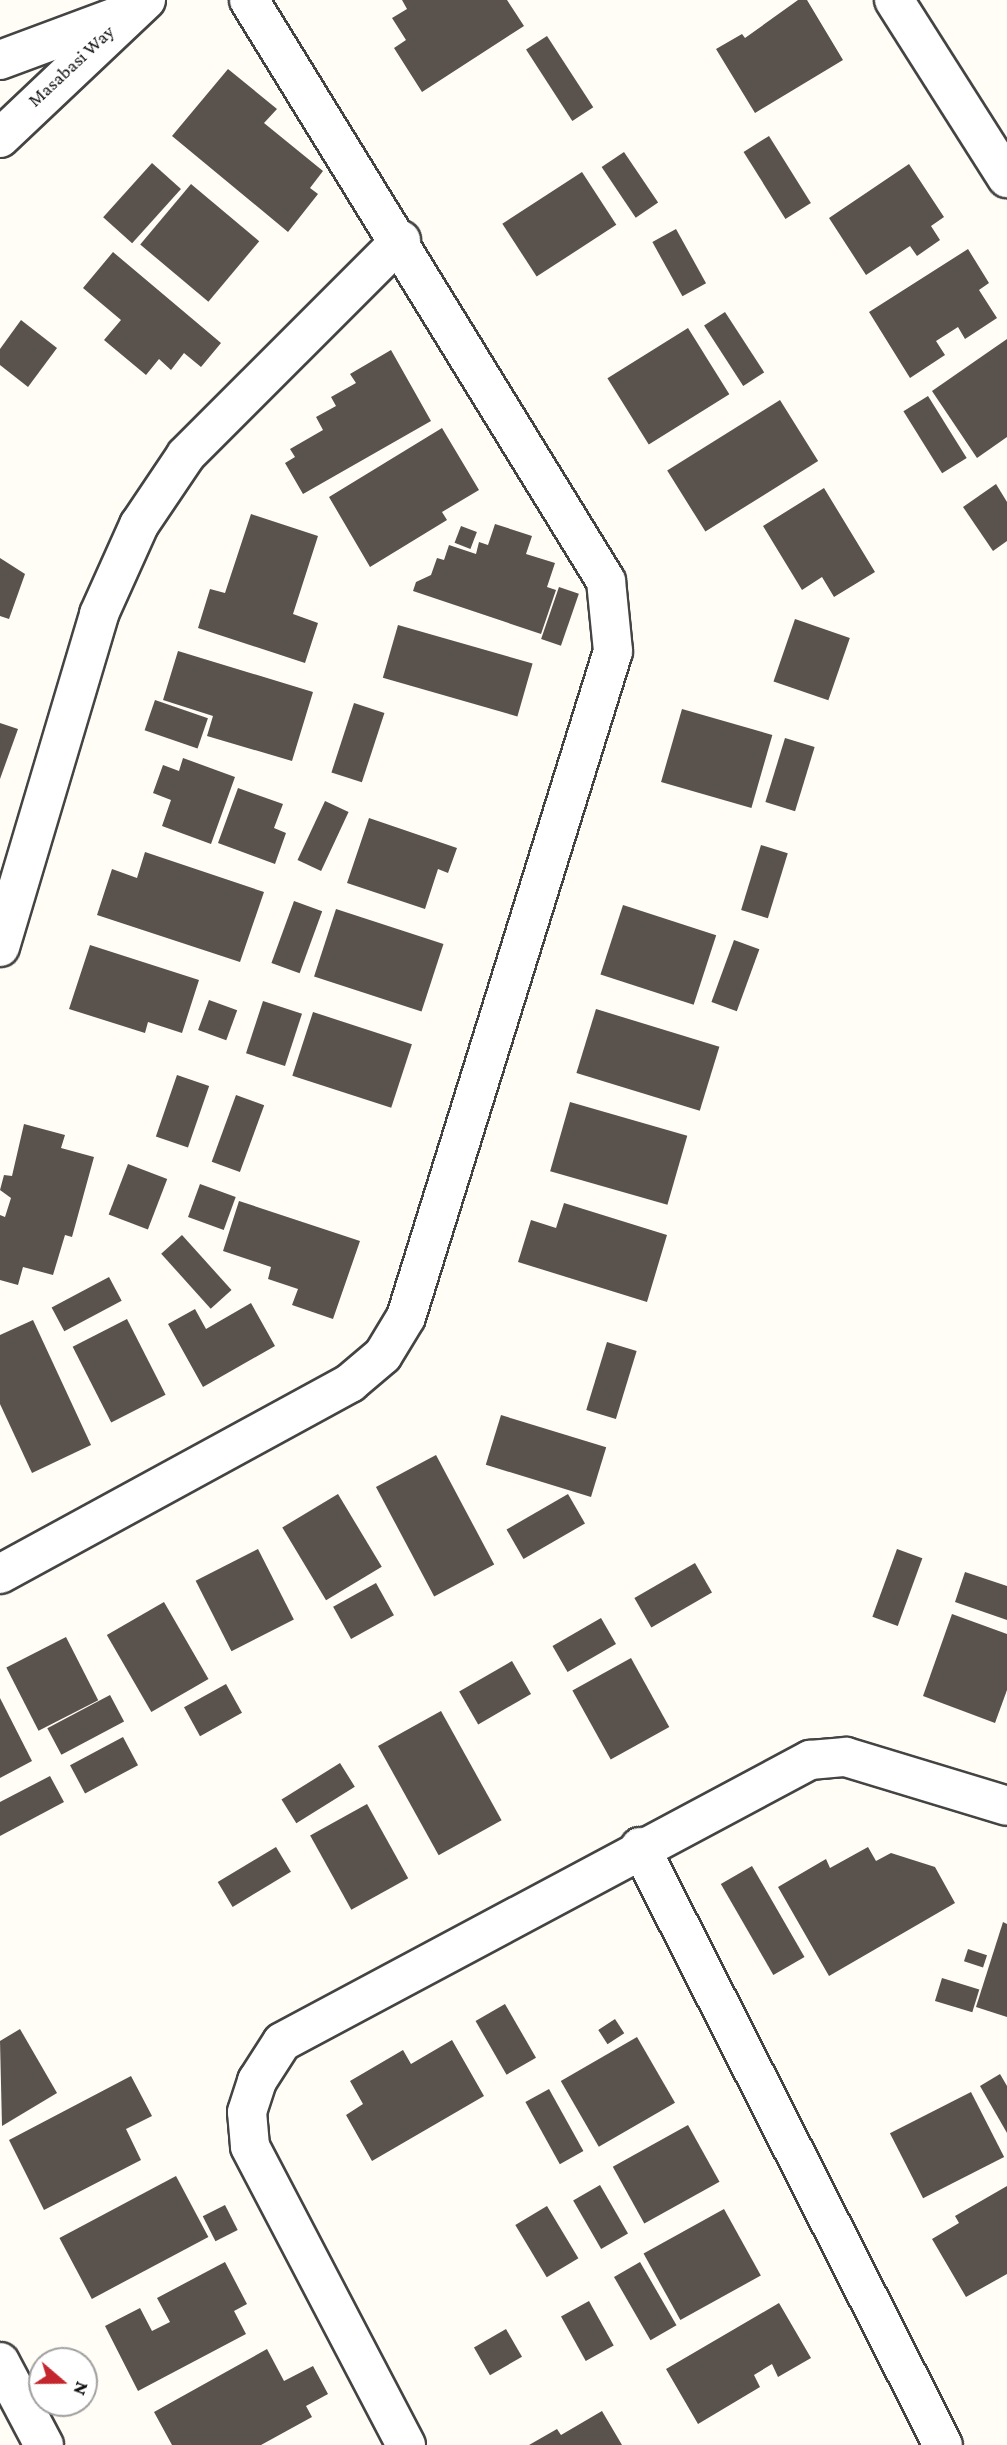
<!DOCTYPE html>
<html>
<head>
<meta charset="utf-8">
<style>
  body { margin:0 }
  #map { position:relative; width:1007px; height:2445px; overflow:hidden; background:#fffdf5; font-family:"Crimson Pro",serif }
  div>[style] { position:absolute }
  .building>* { inset:0; background:#5a524d; transform-origin:0 0 }
  .roads { filter:drop-shadow(2px 0 #444) drop-shadow(-2px 0 #444) drop-shadow(0 2px #444) drop-shadow(0 -2px #444) }
  .minor>* { height:38px; margin:-19px; padding:0 19px; transform-origin:19px; border-radius:19px; background:#fff }
  span { translate:-50% -50%; white-space:nowrap; text-align:center; line-height:1.15; -webkit-text-stroke:7px #fff; paint-order:stroke }
  .street-label { font-size:19px; color:#111 }
  .north { position:absolute; left:28px; top:2347px; width:70px; height:70px; box-sizing:border-box; background:#fff; border:2px solid #a0a0a0; border-radius:50%; rotate:110deg; font-size:19px; font-weight:700; line-height:28px; text-align:center; color:#111 }
  .north::after { content:''; display:block; margin:auto; width:24px; height:32px; background:#c4262e; clip-path:polygon(50% 0,100% 100%,50% 72%,0 100%) }
</style>
</head>
<body>
<div id="map">
  <div class="building">
    <div style="clip-path:polygon(402px 0,507px 0,524px 26px,422px 92px,394px 48px,406px 40px,392px 18px,407px 9px)"></div>
    <div style="clip-path:polygon(798px 0,807px 0,843px 60px,755px 113px,716px 49px,742px 34px,745px 38px)"></div>
    <div style="left:547px;top:36px;width:85px;height:25px;rotate:57deg"></div>
    <div style="clip-path:polygon(228px 69px,277px 109px,264px 123px,323px 171px,310px 188px,318px 194px,288px 232px,172px 136px)"></div>
    <div style="left:769px;top:136px;width:79px;height:30px;rotate:58deg"></div>
    <div style="left:624px;top:152px;width:61px;height:27px;rotate:56deg"></div>
    <div style="left:152px;top:163px;width:39px;height:73px;rotate:42deg"></div>
    <div style="clip-path:polygon(909px 164px,944px 217px,931px 226px,940px 240px,917px 256px,910px 246px,866px 275px,829px 218px)"></div>
    <div style="left:582px;top:172px;width:63px;height:95px;rotate:57deg"></div>
    <div style="left:191px;top:184px;width:89px;height:79px;rotate:40deg"></div>
    <div style="left:676px;top:229px;width:62px;height:27px;rotate:61deg"></div>
    <div style="clip-path:polygon(968px 249px,989px 283px,979px 290px,997px 318px,965px 339px,958px 327px,936px 341px,945px 355px,910px 378px,869px 312px)"></div>
    <div style="clip-path:polygon(113px 252px,221px 343px,201px 367px,184px 353px,171px 370px,159px 359px,146px 375px,104px 340px,121px 320px,83px 288px)"></div>
    <div style="left:725px;top:312px;width:72px;height:25px;rotate:57deg"></div>
    <div style="clip-path:polygon(21px 320px,57px 348px,28px 387px,0 365px,0 349px)"></div>
    <div style="left:688px;top:328px;width:78px;height:95px;rotate:58deg"></div>
    <div style="clip-path:polygon(1007px 339px,1007px 437px,977px 458px,932px 391px)"></div>
    <div style="clip-path:polygon(391px 350px,431px 421px,303px 494px,285px 463px,295px 457px,290px 449px,323px 430px,316px 417px,336px 406px,331px 397px,356px 383px,350px 374px)"></div>
    <div style="left:928px;top:396px;width:73px;height:29px;rotate:58deg"></div>
    <div style="left:780px;top:400px;width:72px;height:133px;rotate:58deg"></div>
    <div style="clip-path:polygon(442px 428px,479px 490px,442px 512px,447px 520px,370px 567px,329px 497px)"></div>
    <div style="clip-path:polygon(996px 484px,1007px 502px,1007px 541px,993px 551px,963px 507px)"></div>
    <div style="clip-path:polygon(824px 488px,875px 572px,834px 597px,822px 577px,802px 590px,763px 526px)"></div>
    <div style="clip-path:polygon(251px 514px,318px 536px,293px 614px,318px 623px,305px 663px,198px 628px,210px 589px,225px 593px)"></div>
    <div style="clip-path:polygon(495px 524px,532px 536px,526px 554px,555px 563px,547px 587px,556px 590px,541px 634px,413px 591px,416px 582px,431px 575px,437px 558px,444px 560px,449px 545px,476px 554px,479px 542px,488px 545px)"></div>
    <div style="left:461px;top:526px;width:17px;height:18px;rotate:21deg"></div>
    <div style="clip-path:polygon(0 558px,25px 574px,9px 619px,0 616px)"></div>
    <div style="left:559px;top:587px;width:21px;height:55px;rotate:19deg"></div>
    <div style="left:795px;top:619px;width:58px;height:66px;rotate:19deg"></div>
    <div style="left:398px;top:625px;width:140px;height:55px;rotate:16deg"></div>
    <div style="clip-path:polygon(178px 651px,313px 692px,292px 761px,207px 736px,213px 716px,163px 700px)"></div>
    <div style="left:155px;top:700px;width:56px;height:32px;rotate:19deg"></div>
    <div style="left:354px;top:703px;width:32px;height:73px;rotate:18deg"></div>
    <div style="left:682px;top:709px;width:94px;height:76px;rotate:16deg"></div>
    <div style="clip-path:polygon(0 723px,18px 729px,0 779px)"></div>
    <div style="left:785px;top:738px;width:31px;height:67px;rotate:17deg"></div>
    <div style="clip-path:polygon(183px 758px,235px 777px,211px 844px,162px 826px,171px 800px,153px 793px,163px 765px,179px 771px)"></div>
    <div style="clip-path:polygon(238px 788px,283px 804px,274px 828px,286px 833px,275px 864px,218px 843px)"></div>
    <div style="left:325px;top:801px;width:26px;height:65px;rotate:25deg"></div>
    <div style="clip-path:polygon(369px 818px,457px 848px,448px 873px,438px 869px,425px 909px,347px 883px)"></div>
    <div style="left:761px;top:845px;width:28px;height:68px;rotate:17deg"></div>
    <div style="clip-path:polygon(145px 852px,264px 892px,240px 962px,97px 915px,112px 869px,137px 878px)"></div>
    <div style="left:294px;top:901px;width:30px;height:66px;rotate:20deg"></div>
    <div style="left:623px;top:905px;width:98px;height:73px;rotate:18deg"></div>
    <div style="left:336px;top:909px;width:113px;height:71px;rotate:18deg"></div>
    <div style="left:734px;top:940px;width:27px;height:66px;rotate:20deg"></div>
    <div style="clip-path:polygon(90px 945px,199px 980px,182px 1033px,148px 1022px,145px 1033px,69px 1009px)"></div>
    <div style="left:209px;top:1000px;width:30px;height:32px;rotate:20deg"></div>
    <div style="left:263px;top:1001px;width:41px;height:55px;rotate:18deg"></div>
    <div style="left:596px;top:1009px;width:129px;height:67px;rotate:17deg"></div>
    <div style="left:313px;top:1012px;width:104px;height:67px;rotate:18deg"></div>
    <div style="left:177px;top:1075px;width:34px;height:65px;rotate:19deg"></div>
    <div style="left:236px;top:1095px;width:30px;height:71px;rotate:20deg"></div>
    <div style="left:570px;top:1102px;width:122px;height:72px;rotate:16deg"></div>
    <div style="clip-path:polygon(24px 1124px,65px 1135px,61px 1148px,94px 1157px,72px 1237px,65px 1235px,53px 1275px,23px 1267px,18px 1285px,0 1280px,0 1215px,5px 1217px,11px 1198px,0 1190px,4px 1175px,12px 1176px)"></div>
    <div style="left:128px;top:1164px;width:42px;height:54px;rotate:21deg"></div>
    <div style="left:200px;top:1184px;width:38px;height:35px;rotate:20deg"></div>
    <div style="clip-path:polygon(239px 1201px,360px 1241px,333px 1319px,292px 1305px,298px 1289px,268px 1279px,271px 1267px,223px 1251px)"></div>
    <div style="clip-path:polygon(564px 1203px,667px 1235px,647px 1302px,518px 1262px,531px 1220px,556px 1228px)"></div>
    <div style="left:182px;top:1235px;width:74px;height:28px;rotate:48deg"></div>
    <div style="left:109px;top:1277px;width:27px;height:65px;rotate:62deg"></div>
    <div style="clip-path:polygon(251px 1303px,275px 1346px,203px 1387px,168px 1324px,195px 1309px,206px 1329px)"></div>
    <div style="left:127px;top:1319px;width:85px;height:61px;rotate:63deg"></div>
    <div style="clip-path:polygon(33px 1320px,91px 1445px,32px 1473px,0 1404px,0 1335px)"></div>
    <div style="left:607px;top:1342px;width:31px;height:71px;rotate:17deg"></div>
    <div style="left:501px;top:1415px;width:110px;height:52px;rotate:17deg"></div>
    <div style="left:436px;top:1455px;width:124px;height:68px;rotate:62deg"></div>
    <div style="left:338px;top:1494px;width:85px;height:65px;rotate:59deg"></div>
    <div style="left:568px;top:1494px;width:34px;height:71px;rotate:60deg"></div>
    <div style="left:258px;top:1549px;width:79px;height:70px;rotate:63deg"></div>
    <div style="left:897px;top:1549px;width:27px;height:72px;rotate:20deg"></div>
    <div style="left:695px;top:1563px;width:34px;height:70px;rotate:60deg"></div>
    <div style="clip-path:polygon(965px 1572px,1007px 1586px,1007px 1620px,955px 1602px)"></div>
    <div style="left:376px;top:1583px;width:37px;height:49px;rotate:61deg"></div>
    <div style="left:164px;top:1602px;width:89px;height:66px;rotate:60deg"></div>
    <div style="clip-path:polygon(952px 1614px,1007px 1634px,1007px 1690px,995px 1723px,923px 1696px)"></div>
    <div style="left:601px;top:1618px;width:30px;height:56px;rotate:60deg"></div>
    <div style="left:66px;top:1637px;width:71px;height:67px;rotate:63deg"></div>
    <div style="left:631px;top:1658px;width:79px;height:67px;rotate:61deg"></div>
    <div style="left:512px;top:1661px;width:38px;height:61px;rotate:60deg"></div>
    <div style="left:226px;top:1684px;width:33px;height:48px;rotate:61deg"></div>
    <div style="left:110px;top:1695px;width:30px;height:71px;rotate:62deg"></div>
    <div style="clip-path:polygon(0 1698px,32px 1761px,0 1778px)"></div>
    <div style="left:441px;top:1711px;width:125px;height:72px;rotate:61deg"></div>
    <div style="left:123px;top:1737px;width:32px;height:60px;rotate:62deg"></div>
    <div style="left:340px;top:1763px;width:28px;height:69px;rotate:58deg"></div>
    <div style="clip-path:polygon(50px 1776px,64px 1802px,0 1836px,0 1802px)"></div>
    <div style="left:367px;top:1804px;width:85px;height:65px;rotate:61deg"></div>
    <div style="left:276px;top:1847px;width:29px;height:68px;rotate:59deg"></div>
    <div style="clip-path:polygon(868px 1847px,876px 1861px,891px 1853px,935px 1867px,955px 1903px,829px 1976px,778px 1887px,826px 1859px,830px 1868px)"></div>
    <div style="left:752px;top:1866px;width:105px;height:36px;rotate:60deg"></div>
    <div style="clip-path:polygon(1003px 1922px,1007px 1924px,1007px 2017px,976px 2007px)"></div>
    <div style="left:968px;top:1949px;width:20px;height:13px;rotate:18deg"></div>
    <div style="left:942px;top:1978px;width:39px;height:24px;rotate:17deg"></div>
    <div style="left:505px;top:2004px;width:62px;height:34px;rotate:60deg"></div>
    <div style="left:615px;top:2019px;width:17px;height:20px;rotate:57deg"></div>
    <div style="clip-path:polygon(20px 2029px,57px 2093px,2px 2126px,0 2041px)"></div>
    <div style="left:637px;top:2037px;width:76px;height:88px;rotate:60deg"></div>
    <div style="clip-path:polygon(452px 2040px,484px 2096px,372px 2161px,346px 2115px,363px 2104px,350px 2081px,403px 2050px,411px 2064px)"></div>
    <div style="clip-path:polygon(1000px 2074px,1007px 2086px,1007px 2133px,980px 2086px)"></div>
    <div style="clip-path:polygon(131px 2076px,152px 2116px,126px 2129px,141px 2160px,44px 2210px,9px 2140px)"></div>
    <div style="left:549px;top:2089px;width:71px;height:27px;rotate:61deg"></div>
    <div style="left:971px;top:2092px;width:73px;height:91px;rotate:63deg"></div>
    <div style="left:688px;top:2125px;width:65px;height:86px;rotate:61deg"></div>
    <div style="left:176px;top:2176px;width:69px;height:132px;rotate:62deg"></div>
    <div style="left:600px;top:2185px;width:56px;height:31px;rotate:60deg"></div>
    <div style="clip-path:polygon(1007px 2186px,1007px 2274px,966px 2297px,932px 2239px,959px 2223px,955px 2216px)"></div>
    <div style="left:225px;top:2205px;width:28px;height:25px;rotate:63deg"></div>
    <div style="left:547px;top:2206px;width:61px;height:37px;rotate:59deg"></div>
    <div style="left:724px;top:2209px;width:76px;height:92px;rotate:61deg"></div>
    <div style="clip-path:polygon(225px 2262px,247px 2304px,234px 2311px,246px 2334px,138px 2391px,105px 2326px,140px 2308px,152px 2331px,170px 2322px,157px 2298px)"></div>
    <div style="left:640px;top:2262px;width:73px;height:30px;rotate:60deg"></div>
    <div style="left:589px;top:2301px;width:51px;height:32px;rotate:61deg"></div>
    <div style="clip-path:polygon(779px 2303px,811px 2358px,778px 2377px,772px 2364px,754px 2375px,760px 2387px,698px 2424px,666px 2369px)"></div>
    <div style="left:506px;top:2329px;width:32px;height:37px;rotate:60deg"></div>
    <div style="clip-path:polygon(267px 2349px,284px 2381px,313px 2366px,328px 2394px,306px 2406px,312px 2417px,261px 2445px,172px 2445px,154px 2412px)"></div>
    <div style="clip-path:polygon(602px 2411px,622px 2445px,529px 2445px,557px 2429px,561px 2435px)"></div>
  </div>
  <div class="roads">
    <div class="minor">
      <div style="left:894px;top:0;width:211px;rotate:57.6deg"></div>
      <div style="left:0;top:60px;width:121px;rotate:-20.4deg"></div>
      <div style="left:0;top:138px;width:201px;rotate:-43.4deg"></div>
      <div style="left:0;top:947px;width:347px;rotate:-73.4deg"></div>
      <div style="left:99px;top:614px;width:98px;rotate:-65.8deg"></div>
      <div style="left:139px;top:525px;width:84px;rotate:-56.1deg"></div>
      <div style="left:186px;top:455px;width:304px;rotate:-45deg"></div>
      <div style="left:0;top:1574px;width:399px;rotate:-28.6deg"></div>
      <div style="left:350px;top:1383px;width:43px;rotate:-40.3deg"></div>
      <div style="left:383px;top:1355px;width:44px;rotate:-58.8deg"></div>
      <div style="left:406px;top:1317px;width:697px;rotate:-72.73deg"></div>
      <div style="left:613px;top:651px;width:70px;rotate:-95.7deg"></div>
      <div style="left:606px;top:581px;width:682px;rotate:-121.57deg"></div>
      <div style="left:640px;top:1847px;width:670px;rotate:63.13deg"></div>
      <div style="left:0;top:2362px;width:94px;rotate:62.1deg"></div>
      <div style="left:406px;top:2445px;width:337px;rotate:-117.6deg"></div>
      <div style="left:250px;top:2146px;width:34px;rotate:-95deg"></div>
      <div style="left:247px;top:2112px;width:33px;rotate:-72deg"></div>
      <div style="left:257px;top:2081px;width:46px;rotate:-57.3deg"></div>
      <div style="left:282px;top:2042px;width:599px;rotate:-28.11deg"></div>
      <div style="left:810px;top:1760px;width:36px;rotate:-5deg"></div>
      <div style="left:846px;top:1757px;width:168px;rotate:16.9deg"></div>
    </div>
  </div>
  <div class="street-label">
    <span style="left:71px;top:66px;rotate:-43deg">Masabasi Way</span>
  </div>
  <div class="north">N</div>
</div>
</body>
</html>
